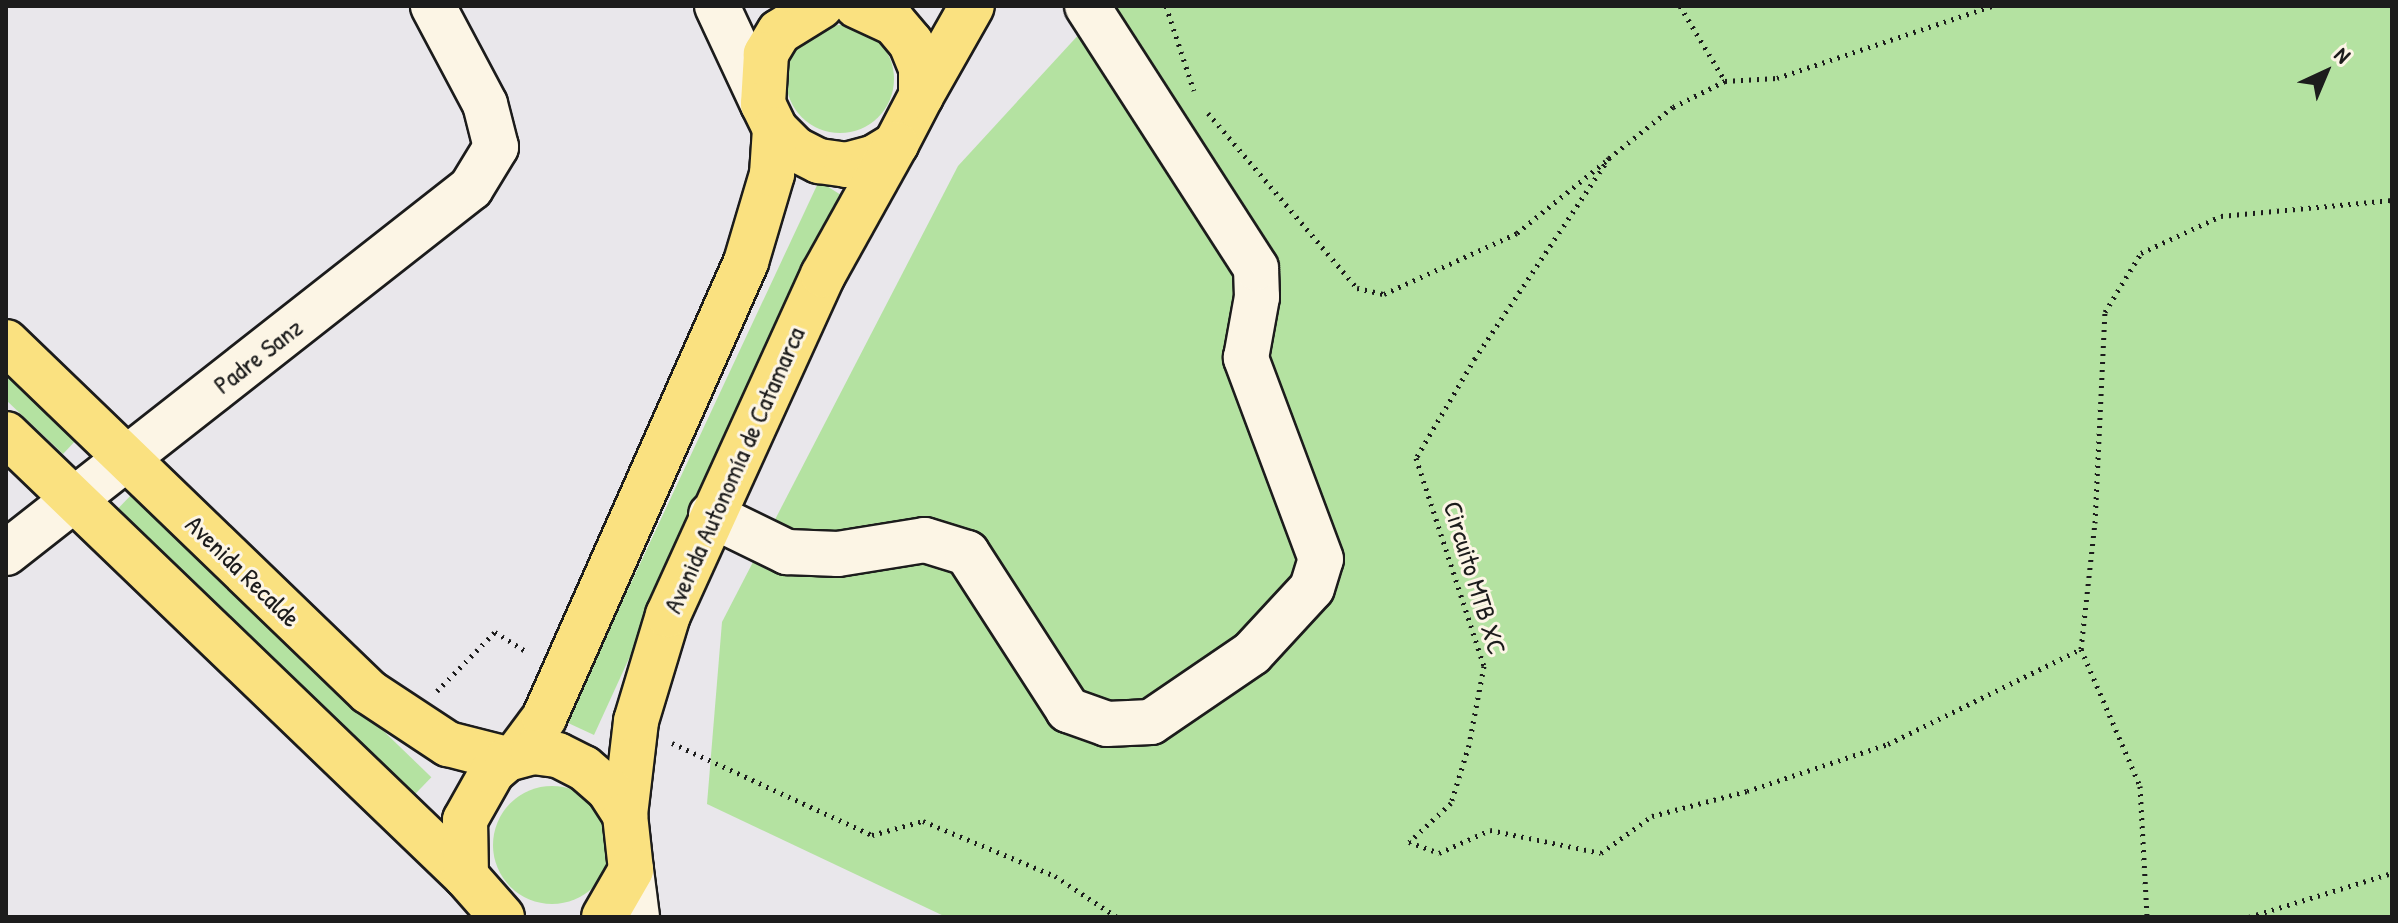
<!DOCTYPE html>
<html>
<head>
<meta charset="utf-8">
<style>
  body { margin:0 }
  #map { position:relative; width:2398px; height:923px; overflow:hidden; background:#e9e7eb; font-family:"Patrick Hand",sans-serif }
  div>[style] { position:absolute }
  .green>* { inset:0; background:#b4e2a1; transform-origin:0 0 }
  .round { border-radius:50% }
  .path>* { height:5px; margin-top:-2.5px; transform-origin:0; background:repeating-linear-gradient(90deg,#1c1c1c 0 2px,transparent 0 8px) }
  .roads { filter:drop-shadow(2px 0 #1c1c1c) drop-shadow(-2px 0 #1c1c1c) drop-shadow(0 2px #1c1c1c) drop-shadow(0 -2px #1c1c1c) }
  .minor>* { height:44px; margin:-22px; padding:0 22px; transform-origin:22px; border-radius:22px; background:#fcf5e5 }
  .major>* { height:44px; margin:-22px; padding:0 22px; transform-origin:22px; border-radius:22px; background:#fae180 }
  span { translate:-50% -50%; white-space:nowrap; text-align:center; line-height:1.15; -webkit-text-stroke:6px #fcf5e5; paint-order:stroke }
  .street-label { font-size:26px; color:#1c1c1c }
  .frame { position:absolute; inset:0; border:8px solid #1c1c1c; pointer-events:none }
  .north { position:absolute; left:2286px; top:32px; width:80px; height:80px; -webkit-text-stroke:6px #fcf5e5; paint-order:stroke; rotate:44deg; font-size:22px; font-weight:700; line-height:32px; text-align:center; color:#1c1c1c }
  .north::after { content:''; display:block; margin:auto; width:28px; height:36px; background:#1c1c1c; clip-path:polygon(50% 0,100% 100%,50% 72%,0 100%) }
</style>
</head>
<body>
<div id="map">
  <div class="green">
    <div style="clip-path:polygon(1105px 6px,2392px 6px,2392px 917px,946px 917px,707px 804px,722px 622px,958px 166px)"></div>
    <div class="round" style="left:786px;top:25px;width:108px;height:108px"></div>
    <div style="clip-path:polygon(819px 181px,841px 195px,594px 735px,566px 722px)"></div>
    <div style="clip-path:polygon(6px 369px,78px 438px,63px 454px,6px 400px)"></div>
    <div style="left:135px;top:491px;width:412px;height:24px;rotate:44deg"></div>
    <div class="round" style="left:493px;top:786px;width:118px;height:118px"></div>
  </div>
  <div class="path">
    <div style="left:1166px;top:6px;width:89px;rotate:71.8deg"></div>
    <div style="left:1680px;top:6px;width:87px;rotate:59deg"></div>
    <div style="left:1725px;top:81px;width:58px;rotate:153.4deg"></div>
    <div style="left:1673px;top:107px;width:82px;rotate:141.4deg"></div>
    <div style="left:1609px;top:158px;width:241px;rotate:123.8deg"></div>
    <div style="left:1475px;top:358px;width:116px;rotate:120.5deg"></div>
    <div style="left:1416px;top:458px;width:219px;rotate:71.9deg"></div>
    <div style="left:1484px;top:666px;width:80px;rotate:100.8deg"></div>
    <div style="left:1469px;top:745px;width:61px;rotate:107.2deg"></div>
    <div style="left:1451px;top:803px;width:57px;rotate:137.1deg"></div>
    <div style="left:1409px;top:842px;width:32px;rotate:20deg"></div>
    <div style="left:1439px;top:853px;width:56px;rotate:-24.3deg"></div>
    <div style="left:1490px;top:830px;width:113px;rotate:11.7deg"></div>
    <div style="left:1601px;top:853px;width:63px;rotate:-36deg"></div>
    <div style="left:1652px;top:816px;width:98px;rotate:-14.7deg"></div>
    <div style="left:1747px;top:791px;width:149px;rotate:-18.4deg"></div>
    <div style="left:1888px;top:744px;width:215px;rotate:-26.2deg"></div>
    <div style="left:2081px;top:649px;width:149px;rotate:66.7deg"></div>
    <div style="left:2140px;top:786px;width:131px;rotate:86.9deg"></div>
    <div style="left:1725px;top:81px;width:52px;rotate:-3.3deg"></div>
    <div style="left:1777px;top:78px;width:227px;rotate:-18.5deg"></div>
    <div style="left:1208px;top:113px;width:230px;rotate:49.6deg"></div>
    <div style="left:1357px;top:288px;width:28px;rotate:13deg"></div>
    <div style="left:1384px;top:294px;width:146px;rotate:-24.6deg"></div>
    <div style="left:1517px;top:233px;width:114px;rotate:-39deg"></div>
    <div style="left:2081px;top:649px;width:127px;rotate:-83.7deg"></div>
    <div style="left:2095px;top:523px;width:211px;rotate:-87.3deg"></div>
    <div style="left:2105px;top:312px;width:69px;rotate:-58.6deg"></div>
    <div style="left:2141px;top:253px;width:88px;rotate:-24.8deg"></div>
    <div style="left:2221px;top:216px;width:172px;rotate:-5.3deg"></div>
    <div style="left:437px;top:691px;width:83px;rotate:-45.5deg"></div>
    <div style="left:495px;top:632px;width:39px;rotate:32deg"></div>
    <div style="left:672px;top:743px;width:220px;rotate:24.7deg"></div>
    <div style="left:872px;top:835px;width:53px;rotate:-15.4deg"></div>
    <div style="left:923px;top:821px;width:143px;rotate:22.6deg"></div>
    <div style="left:1055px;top:876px;width:74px;rotate:33.5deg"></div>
    <div style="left:2249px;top:917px;width:150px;rotate:-17.1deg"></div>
  </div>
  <div class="roads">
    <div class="minor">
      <div style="left:717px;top:6px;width:108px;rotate:64.9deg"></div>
      <div style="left:711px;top:515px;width:85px;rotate:26deg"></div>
      <div style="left:787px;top:552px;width:51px;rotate:2.2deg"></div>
      <div style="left:838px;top:554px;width:88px;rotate:-9.1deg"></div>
      <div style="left:925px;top:540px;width:44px;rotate:17.2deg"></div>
      <div style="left:967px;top:553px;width:187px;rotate:57.2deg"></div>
      <div style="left:1068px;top:710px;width:41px;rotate:19.7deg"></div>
      <div style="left:1107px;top:724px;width:44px;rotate:-2.6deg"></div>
      <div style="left:1151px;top:722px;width:122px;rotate:-34.3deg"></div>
      <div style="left:1252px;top:653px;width:88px;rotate:-47.3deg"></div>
      <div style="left:1312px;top:588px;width:30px;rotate:-73deg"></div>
      <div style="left:1321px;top:559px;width:215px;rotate:-110.5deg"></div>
      <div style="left:1246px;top:358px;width:62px;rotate:-79.8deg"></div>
      <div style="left:1257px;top:297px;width:29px;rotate:-92deg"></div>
      <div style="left:1256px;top:268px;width:312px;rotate:-122.8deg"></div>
      <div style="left:6px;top:553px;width:591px;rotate:-38.13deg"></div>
      <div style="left:471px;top:188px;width:48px;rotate:-58.6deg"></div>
      <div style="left:496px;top:147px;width:44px;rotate:-104.3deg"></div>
      <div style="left:485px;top:104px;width:111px;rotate:-118deg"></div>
      <div style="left:631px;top:870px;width:47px;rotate:82.7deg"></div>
    </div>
    <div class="major">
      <div style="left:821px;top:6px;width:49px;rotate:148.2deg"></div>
      <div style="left:779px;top:32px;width:26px;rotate:121deg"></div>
      <div style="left:766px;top:54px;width:50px;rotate:93.4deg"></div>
      <div style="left:763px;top:104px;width:28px;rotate:64deg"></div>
      <div style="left:775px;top:129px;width:28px;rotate:45deg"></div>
      <div style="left:795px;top:149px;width:27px;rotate:27deg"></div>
      <div style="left:819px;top:161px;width:27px;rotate:8deg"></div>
      <div style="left:846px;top:165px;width:28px;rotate:-15deg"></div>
      <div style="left:873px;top:158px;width:27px;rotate:-31deg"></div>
      <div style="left:896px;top:144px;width:54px;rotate:-62.5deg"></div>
      <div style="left:921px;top:96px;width:28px;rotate:-90deg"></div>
      <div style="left:921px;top:68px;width:27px;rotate:-112deg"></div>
      <div style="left:911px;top:43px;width:26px;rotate:-130deg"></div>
      <div style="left:894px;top:23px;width:41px;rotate:-155.3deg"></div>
      <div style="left:921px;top:96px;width:103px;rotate:-60.5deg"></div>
      <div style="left:6px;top:342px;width:504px;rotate:43.96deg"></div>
      <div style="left:369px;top:692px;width:95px;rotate:33.4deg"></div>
      <div style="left:448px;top:744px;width:61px;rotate:14.3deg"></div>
      <div style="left:6px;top:434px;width:638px;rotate:43.86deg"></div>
      <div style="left:518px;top:753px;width:44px;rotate:-53.4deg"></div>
      <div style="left:544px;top:718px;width:499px;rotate:-66.1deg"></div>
      <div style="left:746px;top:262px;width:92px;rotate:-73.5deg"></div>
      <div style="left:772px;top:174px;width:45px;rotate:-86.2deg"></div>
      <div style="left:625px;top:815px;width:95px;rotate:-83.3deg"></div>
      <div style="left:636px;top:721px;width:111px;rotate:-73.2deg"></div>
      <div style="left:668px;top:615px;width:374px;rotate:-65.5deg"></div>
      <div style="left:823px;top:275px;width:150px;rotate:-60.9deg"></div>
      <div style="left:502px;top:917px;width:55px;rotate:-131.3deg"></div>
      <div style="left:466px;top:876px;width:56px;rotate:-91deg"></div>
      <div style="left:465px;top:820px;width:55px;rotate:-60.6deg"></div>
      <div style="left:492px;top:772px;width:20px;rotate:-41deg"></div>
      <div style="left:507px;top:759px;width:27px;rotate:-15deg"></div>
      <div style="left:533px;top:752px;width:25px;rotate:7deg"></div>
      <div style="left:558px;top:755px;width:29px;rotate:27deg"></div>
      <div style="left:584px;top:768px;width:33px;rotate:41deg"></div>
      <div style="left:609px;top:790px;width:30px;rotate:57deg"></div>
      <div style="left:625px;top:815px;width:55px;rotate:83.8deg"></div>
      <div style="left:631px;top:870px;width:54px;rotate:119.9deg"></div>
    </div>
  </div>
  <div class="street-label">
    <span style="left:258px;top:356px;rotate:-38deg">Padre Sanz</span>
    <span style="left:734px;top:470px;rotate:-66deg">Avenida Autonomía de Catamarca</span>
    <span style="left:243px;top:571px;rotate:44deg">Avenida Recalde</span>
    <span style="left:1475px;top:578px;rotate:73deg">Circuito MTB XC</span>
  </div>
  <div class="frame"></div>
  <div class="north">N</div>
</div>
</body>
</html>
